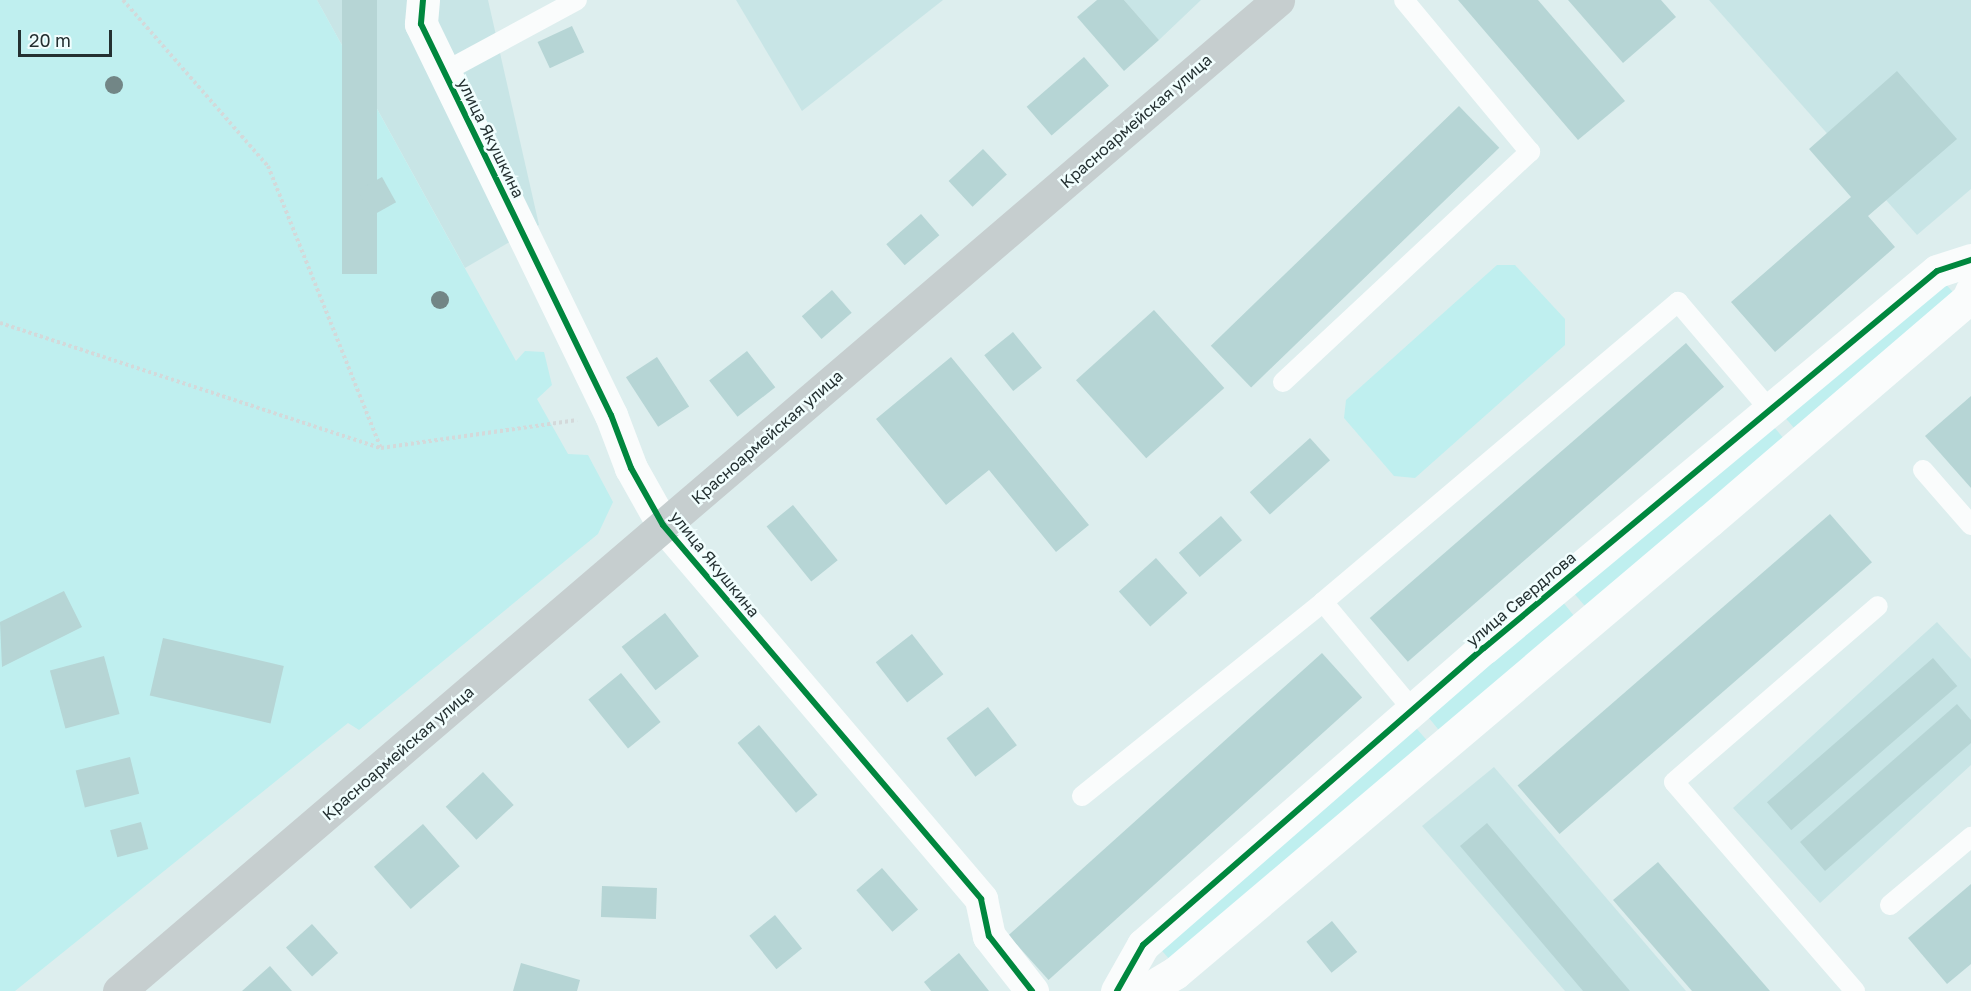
<!DOCTYPE html>
<html>
<head>
<meta charset="utf-8">
<style>
  body { margin:0 }
  #map { position:relative; width:1971px; height:991px; overflow:hidden; background:#dee; font-family:"Golos Text",sans-serif }
  div>[style] { position:absolute }
  .built>* { inset:0; background:#c8e5e6 }
  .green>* { inset:0; background:#bfefef; transform-origin:0 0 }
  .building>* { inset:0; background:#b6d5d5; transform-origin:0 0 }
  .path>* { height:4px; margin-top:-2px; transform-origin:0; background:repeating-linear-gradient(90deg,#d4d9da 0 3px,transparent 0 6px) }
  .service>* { height:20px; margin:-10px; padding:0 10px; transform-origin:10px; border-radius:10px; background:#fafcfc }
  .minor>* { height:33px; margin:-16.5px; padding:0 16.5px; transform-origin:16.5px; border-radius:16.5px; background:#fafcfc }
  .secondary>* { height:33px; margin:-16.5px; padding:0 16.5px; transform-origin:16.5px; border-radius:16.5px; background:#c6cecf }
  .cycleway>* { height:6px; margin:-3px; padding:0 3px; transform-origin:3px; border-radius:3px; background:#00873e }
  .trees>* { width:18px; height:18px; margin:-9px; border-radius:50%; background:#728686 }
  span { translate:-50% -50%; white-space:nowrap; text-align:center; line-height:1.15; -webkit-text-stroke:5px #f1fefe; paint-order:stroke }
  .street-label { font-size:16px; color:#243031 }
  .scale { position:absolute; left:18px; top:30px; width:94px; height:27px; box-sizing:border-box; border:3px solid #243031; border-top:0; padding-left:8px; font-size:18px; line-height:21px; white-space:nowrap; color:#243031; -webkit-text-stroke:4px #f1fefe; paint-order:stroke }
</style>
</head>
<body>
<div id="map">
  <div class="built">
    <div style="clip-path:polygon(317px 0,488px 0,539px 225px,465px 268px)"></div>
    <div style="clip-path:polygon(736px 0,943px 0,802px 111px)"></div>
    <div style="clip-path:polygon(1124px 0,1201px 0,1159px 40px)"></div>
    <div style="clip-path:polygon(1709px 0,1971px 0,1971px 189px,1917px 235px)"></div>
    <div style="clip-path:polygon(1937px 622px,1971px 659px,1971px 765px,1820px 903px,1733px 808px)"></div>
    <div style="clip-path:polygon(1494px 767px,1686px 991px,1565px 991px,1422px 826px)"></div>
  </div>
  <div class="green">
    <div style="clip-path:polygon(0 0,317px 0,516px 361px,525px 351px,544px 352px,552px 385px,537px 399px,568px 454px,588px 455px,613px 502px,598px 534px,359px 730px,348px 723px,15px 991px,0 991px)"></div>
    <div style="clip-path:polygon(1497px 265px,1515px 265px,1565px 319px,1565px 345px,1415px 478px,1394px 476px,1344px 418px,1346px 400px)"></div>
    <div style="left:1938px;top:275px;width:32px;height:209px;rotate:49deg"></div>
    <div style="left:1766px;top:418px;width:32px;height:260px;rotate:49deg"></div>
    <div style="left:1558px;top:596px;width:33px;height:177px;rotate:51deg"></div>
    <div style="left:1411px;top:722px;width:29px;height:338px;rotate:49deg"></div>
  </div>
  <div class="building">
    <div style="left:342px;top:0;width:35px;height:274px"></div>
    <div style="clip-path:polygon(1097px 0,1124px 0,1159px 40px,1124px 71px,1077px 17px)"></div>
    <div style="clip-path:polygon(1458px 0,1538px 0,1625px 101px,1578px 140px)"></div>
    <div style="clip-path:polygon(1568px 0,1661px 0,1676px 17px,1623px 63px)"></div>
    <div style="left:572px;top:26px;width:29px;height:38px;rotate:65deg"></div>
    <div style="left:1084px;top:57px;width:38px;height:76px;rotate:49deg"></div>
    <div style="clip-path:polygon(1897px 71px,1957px 139px,1868px 216px,1895px 247px,1775px 352px,1731px 302px,1851px 197px,1809px 149px)"></div>
    <div style="left:1459px;top:106px;width:58px;height:345px;rotate:46deg"></div>
    <div style="left:983px;top:149px;width:35px;height:47px;rotate:47deg"></div>
    <div style="left:382px;top:177px;width:29px;height:28px;rotate:61deg"></div>
    <div style="left:921px;top:214px;width:28px;height:46px;rotate:49deg"></div>
    <div style="left:832px;top:290px;width:30px;height:40px;rotate:49deg"></div>
    <div style="left:1154px;top:310px;width:105px;height:105px;rotate:48deg"></div>
    <div style="left:1013px;top:332px;width:46px;height:37px;rotate:51deg"></div>
    <div style="left:1686px;top:343px;width:58px;height:419px;rotate:49deg"></div>
    <div style="left:747px;top:351px;width:46px;height:48px;rotate:52deg"></div>
    <div style="left:657px;top:357px;width:59px;height:37px;rotate:57deg"></div>
    <div style="clip-path:polygon(951px 357px,1089px 525px,1056px 552px,989px 470px,946px 505px,876px 419px)"></div>
    <div style="clip-path:polygon(1971px 396px,1971px 488px,1925px 436px)"></div>
    <div style="left:1310px;top:438px;width:30px;height:81px;rotate:48deg"></div>
    <div style="left:793px;top:505px;width:71px;height:34px;rotate:51deg"></div>
    <div style="left:1830px;top:514px;width:64px;height:414px;rotate:49deg"></div>
    <div style="left:1221px;top:516px;width:32px;height:56px;rotate:49deg"></div>
    <div style="left:1156px;top:558px;width:47px;height:50px;rotate:48deg"></div>
    <div style="clip-path:polygon(64px 591px,82px 627px,2px 667px,0 622px)"></div>
    <div style="left:665px;top:613px;width:55px;height:55px;rotate:52deg"></div>
    <div style="left:912px;top:634px;width:51px;height:46px;rotate:52deg"></div>
    <div style="left:163px;top:638px;width:124px;height:59px;rotate:13deg"></div>
    <div style="left:1322px;top:653px;width:60px;height:422px;rotate:48deg"></div>
    <div style="left:104px;top:656px;width:60px;height:56px;rotate:75deg"></div>
    <div style="left:1933px;top:658px;width:37px;height:220px;rotate:49deg"></div>
    <div style="left:621px;top:673px;width:63px;height:42px;rotate:51deg"></div>
    <div style="clip-path:polygon(1957px 704px,1971px 720px,1971px 743px,1825px 871px,1800px 842px)"></div>
    <div style="left:988px;top:707px;width:48px;height:52px;rotate:53deg"></div>
    <div style="left:759px;top:725px;width:91px;height:28px;rotate:50deg"></div>
    <div style="left:130px;top:757px;width:38px;height:56px;rotate:76deg"></div>
    <div style="left:483px;top:772px;width:45px;height:51px;rotate:47deg"></div>
    <div style="left:141px;top:822px;width:28px;height:32px;rotate:75deg"></div>
    <div style="clip-path:polygon(1487px 823px,1630px 991px,1583px 991px,1460px 846px)"></div>
    <div style="left:423px;top:824px;width:56px;height:65px;rotate:49deg"></div>
    <div style="clip-path:polygon(1658px 862px,1770px 991px,1692px 991px,1613px 900px)"></div>
    <div style="left:882px;top:868px;width:55px;height:34px;rotate:49deg"></div>
    <div style="clip-path:polygon(1971px 884px,1971px 964px,1947px 984px,1908px 938px)"></div>
    <div style="left:602px;top:886px;width:55px;height:31px;rotate:2deg"></div>
    <div style="left:775px;top:915px;width:43px;height:33px;rotate:51deg"></div>
    <div style="left:1332px;top:921px;width:40px;height:33px;rotate:51deg"></div>
    <div style="left:312px;top:924px;width:39px;height:35px;rotate:48deg"></div>
    <div style="clip-path:polygon(959px 953px,989px 991px,931px 991px,924px 982px)"></div>
    <div style="clip-path:polygon(521px 963px,580px 980px,577px 991px,513px 991px)"></div>
    <div style="clip-path:polygon(270px 966px,292px 991px,242px 991px)"></div>
  </div>
  <div class="path">
    <div style="left:123px;top:0;width:220px;rotate:48.9deg"></div>
    <div style="left:268px;top:166px;width:304px;rotate:68.2deg"></div>
    <div style="left:0;top:323px;width:401px;rotate:18.2deg"></div>
    <div style="left:381px;top:448px;width:198px;rotate:-8.1deg"></div>
  </div>
  <div class="service">
    <div style="left:444px;top:72px;width:151px;rotate:-28.4deg"></div>
    <div style="left:1283px;top:382px;width:338px;rotate:-43deg"></div>
    <div style="left:1530px;top:152px;width:197px;rotate:-129.7deg"></div>
    <div style="left:1923px;top:470px;width:73px;rotate:48.9deg"></div>
    <div style="left:1323px;top:602px;width:465px;rotate:-40.2deg"></div>
    <div style="left:1678px;top:302px;width:140px;rotate:49.6deg"></div>
    <div style="left:1082px;top:796px;width:309px;rotate:-38.8deg"></div>
    <div style="left:1323px;top:602px;width:141px;rotate:50.2deg"></div>
    <div style="left:1890px;top:905px;width:106px;rotate:-40deg"></div>
    <div style="left:1855px;top:991px;width:276px;rotate:-130.9deg"></div>
    <div style="left:1674px;top:782px;width:269px;rotate:-40.8deg"></div>
  </div>
  <div class="minor">
    <div style="left:423px;top:0;width:24px;rotate:95deg"></div>
    <div style="left:421px;top:24px;width:435px;rotate:64.1deg"></div>
    <div style="left:611px;top:415px;width:57px;rotate:69.3deg"></div>
    <div style="left:631px;top:468px;width:65px;rotate:60.7deg"></div>
    <div style="left:663px;top:525px;width:491px;rotate:49.6deg"></div>
    <div style="left:981px;top:899px;width:38px;rotate:78deg"></div>
    <div style="left:989px;top:936px;width:70px;rotate:52deg"></div>
    <div style="left:1117px;top:991px;width:53px;rotate:-60.5deg"></div>
    <div style="left:1143px;top:945px;width:452px;rotate:-41.1deg"></div>
    <div style="left:1484px;top:648px;width:589px;rotate:-39.77deg"></div>
    <div style="left:1937px;top:271px;width:36px;rotate:-18deg"></div>
    <div style="left:1145px;top:991px;width:35px;rotate:-31deg"></div>
    <div style="left:1175px;top:973px;width:700px;rotate:-40.25deg"></div>
    <div style="left:1709px;top:521px;width:341px;rotate:-40.6deg"></div>
    <div style="left:1968px;top:299px;width:8px;rotate:-67deg"></div>
  </div>
  <div class="secondary">
    <div style="left:119px;top:991px;width:1525px;rotate:-40.53deg"></div>
  </div>
  <div class="cycleway">
    <div style="left:423px;top:0;width:24px;rotate:95deg"></div>
    <div style="left:421px;top:24px;width:435px;rotate:64.1deg"></div>
    <div style="left:611px;top:415px;width:57px;rotate:69.3deg"></div>
    <div style="left:631px;top:468px;width:65px;rotate:60.7deg"></div>
    <div style="left:663px;top:525px;width:491px;rotate:49.6deg"></div>
    <div style="left:981px;top:899px;width:38px;rotate:78deg"></div>
    <div style="left:989px;top:936px;width:70px;rotate:52deg"></div>
    <div style="left:1117px;top:991px;width:53px;rotate:-60.5deg"></div>
    <div style="left:1143px;top:945px;width:452px;rotate:-41.1deg"></div>
    <div style="left:1484px;top:648px;width:589px;rotate:-39.77deg"></div>
    <div style="left:1937px;top:271px;width:36px;rotate:-18deg"></div>
  </div>
  <div class="trees">
    <div style="left:114px;top:85px"></div>
    <div style="left:440px;top:300px"></div>
  </div>
  <div class="street-label">
    <span style="left:1136px;top:121px;rotate:-41deg">Красноармейская улица</span>
    <span style="left:491px;top:138px;rotate:64deg">улица Якушкина</span>
    <span style="left:767px;top:437px;rotate:-41deg">Красноармейская улица</span>
    <span style="left:715px;top:564px;rotate:51deg">улица Якушкина</span>
    <span style="left:1521px;top:599px;rotate:-40deg">улица Свердлова</span>
    <span style="left:398px;top:753px;rotate:-41deg">Красноармейская улица</span>
  </div>
  <div class="scale">20 m</div>
</div>
</body>
</html>
